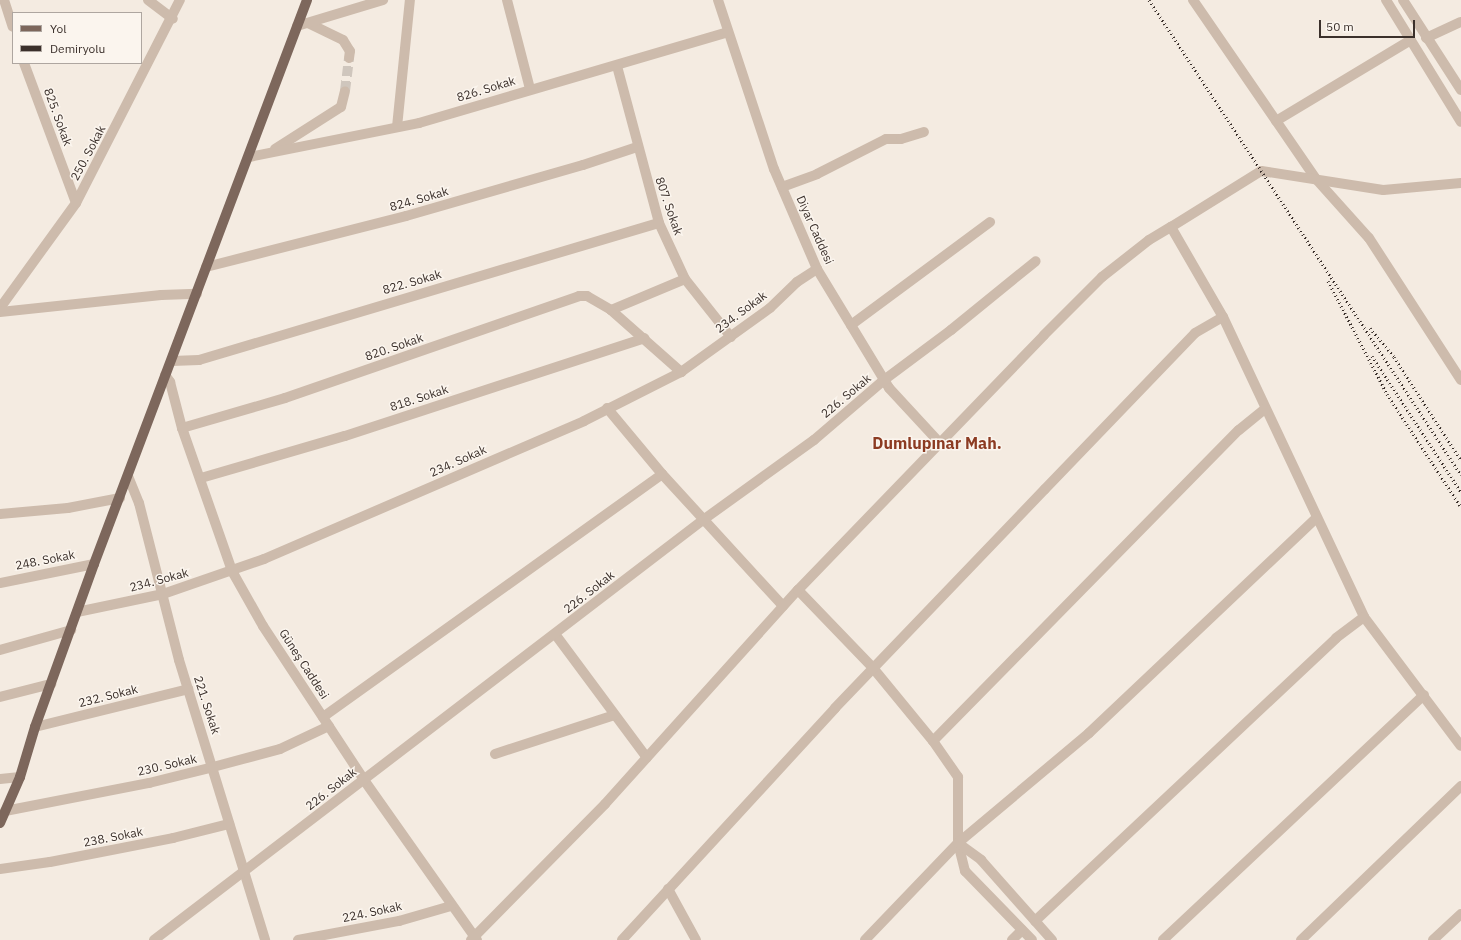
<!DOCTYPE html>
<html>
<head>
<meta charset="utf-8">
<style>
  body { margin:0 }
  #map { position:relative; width:1461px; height:940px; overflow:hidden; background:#f4ebe1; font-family:"IBM Plex Sans",sans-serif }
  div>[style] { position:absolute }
  .minor-tunnel>* { height:10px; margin-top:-5px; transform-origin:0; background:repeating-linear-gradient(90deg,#cfc6bd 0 10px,transparent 0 15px) }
  .minor>* { height:10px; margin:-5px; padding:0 5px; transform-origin:5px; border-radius:5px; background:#cdbbac }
  .major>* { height:10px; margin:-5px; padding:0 5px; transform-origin:5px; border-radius:5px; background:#7d675c }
  .rail>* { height:3px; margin-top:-1.5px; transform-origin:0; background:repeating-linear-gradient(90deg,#3b302b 0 1px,transparent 0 4px) }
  span { translate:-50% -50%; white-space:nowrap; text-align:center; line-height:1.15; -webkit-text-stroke:3px #fbf5ee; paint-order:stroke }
  .street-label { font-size:12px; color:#3b302b }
  .district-label { font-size:16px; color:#8c3b22; font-weight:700 }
  .legend { position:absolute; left:12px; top:12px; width:130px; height:52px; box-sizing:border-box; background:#fbf5ee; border:1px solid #aea6a0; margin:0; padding:5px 7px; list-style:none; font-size:12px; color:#3b302b }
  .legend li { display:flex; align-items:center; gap:8px; height:20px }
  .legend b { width:20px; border:1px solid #aea6a0 }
  .scale { position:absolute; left:1319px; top:20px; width:96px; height:18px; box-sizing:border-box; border:2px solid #3b302b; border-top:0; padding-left:5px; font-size:12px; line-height:14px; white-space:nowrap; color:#3b302b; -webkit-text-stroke:3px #fbf5ee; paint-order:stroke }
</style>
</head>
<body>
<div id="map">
  <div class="minor-tunnel">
    <div style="left:345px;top:91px;width:33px;rotate:-83deg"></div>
  </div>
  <div class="minor">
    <div style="left:4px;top:0;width:28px;rotate:72deg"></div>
    <div style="left:148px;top:0;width:31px;rotate:37deg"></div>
    <div style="left:507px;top:0;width:92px;rotate:75.5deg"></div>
    <div style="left:718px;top:0;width:178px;rotate:71.7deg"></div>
    <div style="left:774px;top:169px;width:109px;rotate:66.7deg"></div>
    <div style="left:817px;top:269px;width:139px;rotate:58.8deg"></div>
    <div style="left:889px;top:388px;width:75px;rotate:47.2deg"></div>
    <div style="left:1193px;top:0;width:217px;rotate:55.5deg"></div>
    <div style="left:1316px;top:179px;width:79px;rotate:48.1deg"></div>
    <div style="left:1369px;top:238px;width:169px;rotate:57.1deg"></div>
    <div style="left:1386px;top:0;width:143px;rotate:58.4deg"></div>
    <div style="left:1403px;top:0;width:107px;rotate:57.2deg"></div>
    <div style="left:308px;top:23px;width:39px;rotate:26deg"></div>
    <div style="left:343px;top:40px;width:13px;rotate:58deg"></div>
    <div style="left:350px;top:51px;width:7px;rotate:98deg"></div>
    <div style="left:297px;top:26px;width:90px;rotate:-16.8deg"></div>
    <div style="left:1426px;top:38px;width:38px;rotate:-25deg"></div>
    <div style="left:24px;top:63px;width:149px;rotate:69.6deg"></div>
    <div style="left:617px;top:66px;width:163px;rotate:75deg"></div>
    <div style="left:659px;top:223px;width:62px;rotate:65.1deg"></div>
    <div style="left:685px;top:279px;width:74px;rotate:51.6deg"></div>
    <div style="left:1276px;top:121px;width:157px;rotate:-31deg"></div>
    <div style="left:397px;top:127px;width:128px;rotate:-84.2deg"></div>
    <div style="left:275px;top:149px;width:78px;rotate:-32.5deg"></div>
    <div style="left:341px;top:107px;width:16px;rotate:-76deg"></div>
    <div style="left:249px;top:157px;width:173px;rotate:-11.3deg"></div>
    <div style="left:419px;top:123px;width:322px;rotate:-16.4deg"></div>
    <div style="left:1461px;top:183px;width:78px;rotate:174.9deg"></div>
    <div style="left:1383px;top:190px;width:123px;rotate:-171.1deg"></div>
    <div style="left:1261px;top:171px;width:106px;rotate:148.1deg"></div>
    <div style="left:1171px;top:227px;width:104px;rotate:60deg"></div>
    <div style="left:1223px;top:317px;width:331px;rotate:64.8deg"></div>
    <div style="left:1364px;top:617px;width:161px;rotate:53.1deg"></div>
    <div style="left:782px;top:187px;width:37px;rotate:-20deg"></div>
    <div style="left:817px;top:174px;width:77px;rotate:-26.9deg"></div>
    <div style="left:886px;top:139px;width:15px"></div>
    <div style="left:901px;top:139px;width:24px;rotate:-17deg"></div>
    <div style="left:206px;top:267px;width:206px;rotate:-14.3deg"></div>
    <div style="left:406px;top:216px;width:184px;rotate:-16.1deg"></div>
    <div style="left:583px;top:165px;width:57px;rotate:-18.4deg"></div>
    <div style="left:0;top:308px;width:130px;rotate:-54.1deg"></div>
    <div style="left:76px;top:203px;width:228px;rotate:-62.9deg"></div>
    <div style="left:611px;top:310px;width:94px;rotate:41.5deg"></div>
    <div style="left:0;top:312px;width:162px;rotate:-6deg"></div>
    <div style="left:161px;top:295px;width:36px;rotate:-2deg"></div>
    <div style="left:851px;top:325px;width:173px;rotate:-36.5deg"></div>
    <div style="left:172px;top:361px;width:27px;rotate:-2deg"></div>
    <div style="left:199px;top:360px;width:480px;rotate:-16.6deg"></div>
    <div style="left:165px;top:375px;width:9px;rotate:54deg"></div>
    <div style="left:170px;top:382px;width:48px;rotate:75.4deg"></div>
    <div style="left:182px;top:428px;width:151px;rotate:70.7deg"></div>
    <div style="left:232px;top:571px;width:63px;rotate:60.6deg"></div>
    <div style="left:263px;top:626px;width:184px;rotate:56.7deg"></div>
    <div style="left:364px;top:780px;width:196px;rotate:54.8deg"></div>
    <div style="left:607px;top:408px;width:86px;rotate:50.2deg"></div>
    <div style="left:662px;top:474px;width:179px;rotate:47.5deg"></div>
    <div style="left:182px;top:428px;width:107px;rotate:-16.2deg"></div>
    <div style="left:285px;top:398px;width:311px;rotate:-19.1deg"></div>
    <div style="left:579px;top:296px;width:8px"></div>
    <div style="left:587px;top:296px;width:28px;rotate:30deg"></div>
    <div style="left:611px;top:310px;width:80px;rotate:-22.7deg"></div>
    <div style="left:128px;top:476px;width:29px;rotate:68deg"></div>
    <div style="left:139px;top:503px;width:162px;rotate:75.7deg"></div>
    <div style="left:179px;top:660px;width:293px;rotate:72.9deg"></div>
    <div style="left:201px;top:478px;width:150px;rotate:-16.3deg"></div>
    <div style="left:345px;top:436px;width:315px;rotate:-18.1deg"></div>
    <div style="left:0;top:514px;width:68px;rotate:-5deg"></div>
    <div style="left:68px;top:508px;width:53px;rotate:-10.9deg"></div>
    <div style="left:0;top:583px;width:96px;rotate:-11.4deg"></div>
    <div style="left:798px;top:590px;width:108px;rotate:46.1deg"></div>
    <div style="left:873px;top:668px;width:94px;rotate:50.6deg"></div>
    <div style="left:933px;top:741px;width:44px;rotate:55.2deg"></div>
    <div style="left:958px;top:777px;width:66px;rotate:90deg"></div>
    <div style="left:958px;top:843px;width:29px;rotate:76deg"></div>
    <div style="left:965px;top:871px;width:96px;rotate:45.8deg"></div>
    <div style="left:77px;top:612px;width:88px;rotate:-11.8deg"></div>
    <div style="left:163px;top:594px;width:107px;rotate:-19.1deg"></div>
    <div style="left:264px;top:559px;width:348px;rotate:-23.3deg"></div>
    <div style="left:584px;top:421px;width:109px;rotate:-26.8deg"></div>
    <div style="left:681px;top:372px;width:110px;rotate:-35.7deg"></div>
    <div style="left:770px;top:308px;width:37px;rotate:-44deg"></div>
    <div style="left:797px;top:282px;width:24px;rotate:-33deg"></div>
    <div style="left:555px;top:634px;width:154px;rotate:53.4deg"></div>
    <div style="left:0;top:650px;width:74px;rotate:-15.7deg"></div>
    <div style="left:0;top:697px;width:53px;rotate:-14.3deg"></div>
    <div style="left:323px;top:717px;width:417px;rotate:-35.6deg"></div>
    <div style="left:35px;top:727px;width:158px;rotate:-13.9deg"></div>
    <div style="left:933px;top:741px;width:436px;rotate:-45.5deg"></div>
    <div style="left:1239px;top:430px;width:33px;rotate:-39deg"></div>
    <div style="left:495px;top:754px;width:125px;rotate:-18.1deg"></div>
    <div style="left:0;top:779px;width:20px;rotate:-6deg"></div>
    <div style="left:5px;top:811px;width:147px;rotate:-11deg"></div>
    <div style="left:149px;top:783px;width:66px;rotate:-14deg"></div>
    <div style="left:213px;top:767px;width:69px;rotate:-15deg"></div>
    <div style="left:280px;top:749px;width:54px;rotate:-25.1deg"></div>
    <div style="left:958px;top:843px;width:29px;rotate:36deg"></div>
    <div style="left:981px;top:860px;width:107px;rotate:48.4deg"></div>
    <div style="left:0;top:869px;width:50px;rotate:-8deg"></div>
    <div style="left:50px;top:862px;width:125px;rotate:-11deg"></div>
    <div style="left:173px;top:838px;width:58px;rotate:-14deg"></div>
    <div style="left:668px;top:889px;width:58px;rotate:61.2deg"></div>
    <div style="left:1035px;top:921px;width:413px;rotate:-43.2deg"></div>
    <div style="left:1336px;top:638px;width:35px;rotate:-37deg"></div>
    <div style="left:154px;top:940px;width:691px;rotate:-37.42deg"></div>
    <div style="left:703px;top:520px;width:137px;rotate:-35.8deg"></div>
    <div style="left:814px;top:440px;width:92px;rotate:-40.6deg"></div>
    <div style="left:884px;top:380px;width:84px;rotate:-36.7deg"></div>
    <div style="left:951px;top:330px;width:109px;rotate:-39.1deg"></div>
    <div style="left:298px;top:940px;width:103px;rotate:-10.7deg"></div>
    <div style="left:399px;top:921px;width:54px;rotate:-16.1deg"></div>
    <div style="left:471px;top:940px;width:191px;rotate:-45.4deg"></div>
    <div style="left:605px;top:804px;width:288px;rotate:-48deg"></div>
    <div style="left:798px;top:590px;width:354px;rotate:-46deg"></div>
    <div style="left:1044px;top:335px;width:82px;rotate:-45deg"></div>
    <div style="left:1102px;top:277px;width:60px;rotate:-38.2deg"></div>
    <div style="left:1149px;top:240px;width:26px;rotate:-31deg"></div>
    <div style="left:622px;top:940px;width:315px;rotate:-47.4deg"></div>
    <div style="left:835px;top:708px;width:303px;rotate:-46.2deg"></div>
    <div style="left:1045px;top:489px;width:216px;rotate:-46.1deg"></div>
    <div style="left:1195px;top:333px;width:32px;rotate:-30deg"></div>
    <div style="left:865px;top:940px;width:134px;rotate:-46.2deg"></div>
    <div style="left:958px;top:843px;width:171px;rotate:-40deg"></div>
    <div style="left:1089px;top:733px;width:313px;rotate:-43.4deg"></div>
    <div style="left:1012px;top:940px;width:14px;rotate:-45deg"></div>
    <div style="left:1163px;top:940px;width:358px;rotate:-43.2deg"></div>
    <div style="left:1301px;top:940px;width:222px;rotate:-43.9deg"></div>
    <div style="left:1433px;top:940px;width:38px;rotate:-43deg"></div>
  </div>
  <div class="major">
    <div style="left:0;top:823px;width:50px;rotate:-66.5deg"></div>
    <div style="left:20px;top:777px;width:52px;rotate:-73.3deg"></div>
    <div style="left:35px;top:727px;width:173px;rotate:-70.1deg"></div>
    <div style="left:94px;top:564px;width:603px;rotate:-69.31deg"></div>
  </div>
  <div class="rail">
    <div style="left:1149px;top:0;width:568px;rotate:56.7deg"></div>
    <div style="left:1328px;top:281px;width:127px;rotate:62.4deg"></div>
    <div style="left:1387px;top:394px;width:135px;rotate:56.8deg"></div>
    <div style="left:1370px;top:328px;width:38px;rotate:50deg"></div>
    <div style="left:1394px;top:357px;width:123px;rotate:57deg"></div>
    <div style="left:1372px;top:356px;width:163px;rotate:56.8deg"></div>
  </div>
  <div class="street-label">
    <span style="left:486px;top:89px;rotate:-17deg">826. Sokak</span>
    <span style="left:58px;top:117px;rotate:70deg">825. Sokak</span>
    <span style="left:88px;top:153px;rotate:-62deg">250. Sokak</span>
    <span style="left:419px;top:199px;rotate:-16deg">824. Sokak</span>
    <span style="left:669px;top:206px;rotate:71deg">807. Sokak</span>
    <span style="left:815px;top:230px;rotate:66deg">Diyar Caddesi</span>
    <span style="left:412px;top:282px;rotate:-16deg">822. Sokak</span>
    <span style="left:741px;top:312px;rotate:-37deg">234. Sokak</span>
    <span style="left:394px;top:347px;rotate:-19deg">820. Sokak</span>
    <span style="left:846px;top:396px;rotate:-40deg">226. Sokak</span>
    <span style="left:419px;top:398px;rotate:-18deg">818. Sokak</span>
    <span style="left:458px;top:461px;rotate:-24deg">234. Sokak</span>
    <span style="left:45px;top:560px;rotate:-11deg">248. Sokak</span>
    <span style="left:159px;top:580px;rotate:-15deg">234. Sokak</span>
    <span style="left:589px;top:592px;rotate:-38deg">226. Sokak</span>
    <span style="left:304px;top:664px;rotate:57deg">Güneş Caddesi</span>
    <span style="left:108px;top:696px;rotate:-14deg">232. Sokak</span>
    <span style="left:207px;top:705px;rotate:72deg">221. Sokak</span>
    <span style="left:167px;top:765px;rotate:-13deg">230. Sokak</span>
    <span style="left:331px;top:789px;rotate:-38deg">226. Sokak</span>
    <span style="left:113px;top:837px;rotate:-11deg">238. Sokak</span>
    <span style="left:372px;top:912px;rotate:-12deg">224. Sokak</span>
  </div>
  <div class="district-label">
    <span style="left:937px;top:443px">Dumlupınar Mah.</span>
  </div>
  <ul class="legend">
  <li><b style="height:5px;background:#7d675c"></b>Yol</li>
  <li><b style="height:5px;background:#3b302b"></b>Demiryolu</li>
  </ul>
  <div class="scale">50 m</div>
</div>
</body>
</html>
